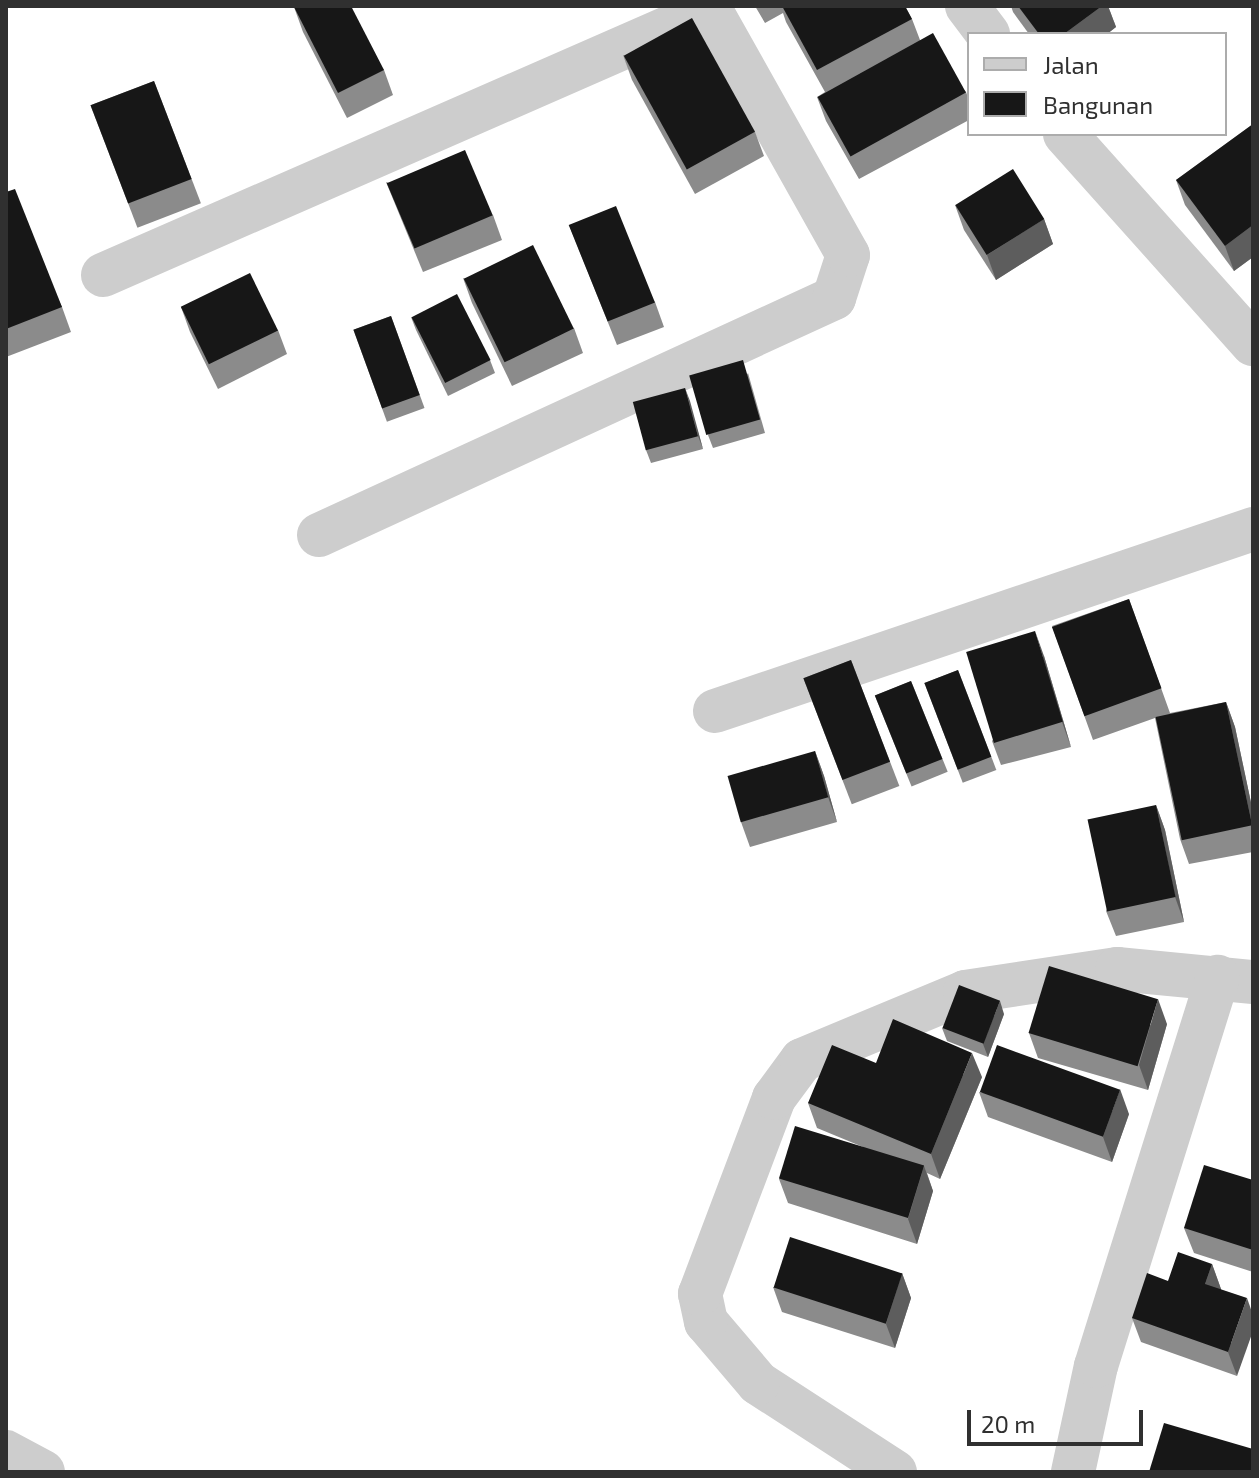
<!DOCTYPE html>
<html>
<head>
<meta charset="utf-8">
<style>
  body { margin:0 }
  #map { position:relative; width:1259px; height:1478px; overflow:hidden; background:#fff; font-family:"Exo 2",sans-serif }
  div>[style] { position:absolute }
  .minor>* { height:44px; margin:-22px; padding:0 22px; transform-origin:22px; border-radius:22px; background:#cdcdcd }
  .wall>* { inset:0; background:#8b8b8b; transform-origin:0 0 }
  .shaded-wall>* { inset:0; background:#5d5d5d }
  .building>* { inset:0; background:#171717; transform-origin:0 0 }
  span { translate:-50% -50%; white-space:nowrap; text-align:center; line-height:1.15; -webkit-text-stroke:8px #fff; paint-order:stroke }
  .frame { position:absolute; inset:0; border:8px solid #303030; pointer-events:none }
  .legend { position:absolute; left:967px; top:32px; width:260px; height:104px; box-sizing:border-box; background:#fff; border:2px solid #acacac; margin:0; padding:10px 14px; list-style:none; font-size:24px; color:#303030 }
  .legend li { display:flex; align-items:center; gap:16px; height:40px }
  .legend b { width:40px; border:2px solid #acacac }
  .scale { position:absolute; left:967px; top:1410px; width:176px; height:36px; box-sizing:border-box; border:4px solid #303030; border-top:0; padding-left:10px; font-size:24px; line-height:28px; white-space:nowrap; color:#303030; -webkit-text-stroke:6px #fff; paint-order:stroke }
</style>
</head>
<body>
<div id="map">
  <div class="minor">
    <div style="left:967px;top:6px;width:35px;rotate:53deg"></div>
    <div style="left:1065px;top:134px;width:282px;rotate:48.2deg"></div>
    <div style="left:103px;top:275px;width:661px;rotate:-23.62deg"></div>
    <div style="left:319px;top:535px;width:567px;rotate:-24.71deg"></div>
    <div style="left:834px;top:298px;width:45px;rotate:-72deg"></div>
    <div style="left:848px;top:255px;width:286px;rotate:-119.3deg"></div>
    <div style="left:715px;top:711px;width:568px;rotate:-18.69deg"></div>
    <div style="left:6px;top:1452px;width:42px;rotate:28.4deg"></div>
    <div style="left:895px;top:1472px;width:163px;rotate:-147deg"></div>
    <div style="left:758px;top:1383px;width:80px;rotate:-130.4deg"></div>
    <div style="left:706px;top:1322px;width:29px;rotate:-102deg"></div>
    <div style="left:700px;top:1294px;width:210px;rotate:-69.3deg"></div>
    <div style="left:774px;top:1098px;width:47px;rotate:-53.6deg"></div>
    <div style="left:802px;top:1060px;width:177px;rotate:-22.6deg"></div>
    <div style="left:965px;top:992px;width:154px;rotate:-8.6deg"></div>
    <div style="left:1117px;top:969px;width:137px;rotate:5.5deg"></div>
    <div style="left:1073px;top:1472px;width:108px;rotate:-77.8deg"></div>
    <div style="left:1096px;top:1366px;width:408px;rotate:-72.6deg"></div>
  </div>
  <div class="wall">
    <div style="clip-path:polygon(755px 6px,905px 6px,912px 19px,920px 40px,966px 92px,969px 100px,969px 120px,859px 179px,826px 121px,817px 97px,825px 92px,786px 22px,783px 13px,765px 23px)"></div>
    <div style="clip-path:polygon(1011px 6px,1108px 6px,1116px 27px,1107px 34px,1029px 34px,1013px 12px)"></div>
    <div style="clip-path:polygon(294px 7px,384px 70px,393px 95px,347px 118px,303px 32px)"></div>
    <div style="clip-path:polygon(623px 55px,755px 132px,764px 156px,695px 194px,632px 80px)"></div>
    <div style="left:154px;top:81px;width:131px;height:68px;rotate:69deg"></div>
    <div style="clip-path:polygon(1253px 124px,1253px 257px,1234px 271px,1185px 205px,1176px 180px)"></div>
    <div style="clip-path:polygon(386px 182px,493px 215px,502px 240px,423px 272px)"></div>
    <div style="clip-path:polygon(6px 192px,62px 307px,71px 332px,6px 357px)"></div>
    <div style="clip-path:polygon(955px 205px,1044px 219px,1053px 244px,996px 280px,964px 230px)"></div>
    <div style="clip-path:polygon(569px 225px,655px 302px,664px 327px,617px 345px)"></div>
    <div style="clip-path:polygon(463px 278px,574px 328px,583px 353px,512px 386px,472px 303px)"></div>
    <div style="clip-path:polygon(181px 307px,278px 330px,287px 354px,218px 389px,190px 332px)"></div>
    <div style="left:391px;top:316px;width:98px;height:40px;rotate:70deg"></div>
    <div style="clip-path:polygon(411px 317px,490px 360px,495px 373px,448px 396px,416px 330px)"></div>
    <div style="clip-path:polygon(748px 373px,765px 433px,713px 448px,708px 435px)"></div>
    <div style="clip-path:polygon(685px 388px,703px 449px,651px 463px,646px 450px)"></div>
    <div style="clip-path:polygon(1129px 599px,1170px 713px,1165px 714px,1226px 702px,1235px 727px,1253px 812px,1253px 852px,1189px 864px,1180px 839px,1155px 718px,1093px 740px,1052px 626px)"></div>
    <div style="clip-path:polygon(1044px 656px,1071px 747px,1001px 765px,992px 741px)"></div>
    <div style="left:851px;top:660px;width:135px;height:51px;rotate:69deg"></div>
    <div style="left:958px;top:670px;width:107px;height:36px;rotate:69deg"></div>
    <div style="left:911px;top:681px;width:98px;height:39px;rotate:68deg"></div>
    <div style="clip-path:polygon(815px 751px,824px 776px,837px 822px,750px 847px,741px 822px)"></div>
    <div style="clip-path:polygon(1156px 805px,1165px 830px,1184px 922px,1116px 936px,1106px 911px)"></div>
    <div style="clip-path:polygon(1004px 1014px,988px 1057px,947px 1041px,942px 1028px)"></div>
    <div style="clip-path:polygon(1167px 1024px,1148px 1090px,1038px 1058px,1029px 1033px)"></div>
    <div style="clip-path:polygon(876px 1063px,982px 1077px,940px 1179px,927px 1173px,933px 1191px,917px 1244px,788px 1203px,779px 1179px,863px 1147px,817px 1128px,808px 1103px)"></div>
    <div style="clip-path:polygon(979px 1092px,1129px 1114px,1112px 1162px,988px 1117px)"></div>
    <div style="clip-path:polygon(1253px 1180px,1253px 1272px,1194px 1253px,1184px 1228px)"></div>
    <div style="clip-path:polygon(1212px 1264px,1221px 1289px,1237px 1376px,1141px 1342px,1132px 1318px,1168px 1281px)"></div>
    <div style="clip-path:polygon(902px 1273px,911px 1298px,895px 1348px,782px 1312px,773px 1287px)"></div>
  </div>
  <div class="shaded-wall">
    <div style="clip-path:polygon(1102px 6px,1108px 6px,1116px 27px,1107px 34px,1064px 34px)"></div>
    <div style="clip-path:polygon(1044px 219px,1053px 244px,996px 280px,987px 255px)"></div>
    <div style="clip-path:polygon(1253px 225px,1253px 257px,1234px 271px,1225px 246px)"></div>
    <div style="clip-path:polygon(685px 388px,690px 401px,703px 449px,698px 436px)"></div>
    <div style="clip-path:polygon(1035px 631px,1044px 656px,1071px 747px,1062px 722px)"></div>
    <div style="clip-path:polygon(1226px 702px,1235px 727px,1253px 812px,1253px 829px)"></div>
    <div style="clip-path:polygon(815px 751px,824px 776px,837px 822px,828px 797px)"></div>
    <div style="clip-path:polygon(1156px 805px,1165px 830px,1184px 922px,1175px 897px)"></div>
    <div style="clip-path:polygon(1158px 999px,1167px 1024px,1148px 1090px,1139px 1065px)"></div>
    <div style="clip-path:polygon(1000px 1001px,1004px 1014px,988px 1057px,983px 1044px)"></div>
    <div style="clip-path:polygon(972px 1053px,982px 1077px,940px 1179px,931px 1154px)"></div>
    <div style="clip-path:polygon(1120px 1089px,1129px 1114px,1112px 1162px,1103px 1137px)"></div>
    <div style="clip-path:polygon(924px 1166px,933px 1191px,917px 1244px,908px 1219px)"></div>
    <div style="clip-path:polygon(1212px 1264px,1221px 1289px,1214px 1309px,1205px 1284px)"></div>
    <div style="clip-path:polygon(902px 1273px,911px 1298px,895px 1348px,886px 1324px)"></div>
    <div style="clip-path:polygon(1247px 1298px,1253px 1315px,1253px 1331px,1237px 1376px,1228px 1352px)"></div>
  </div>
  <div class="building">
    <div style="clip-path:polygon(296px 6px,351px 6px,384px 70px,338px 93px,294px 7px)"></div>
    <div style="clip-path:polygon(782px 6px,905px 6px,912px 19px,817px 70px)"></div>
    <div style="clip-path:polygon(1018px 6px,1102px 6px,1064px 34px,1039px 34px)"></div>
    <div style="left:692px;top:18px;width:130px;height:78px;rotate:61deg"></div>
    <div style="left:933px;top:33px;width:68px;height:132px;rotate:61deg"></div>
    <div style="left:154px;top:81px;width:105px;height:68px;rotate:69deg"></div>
    <div style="clip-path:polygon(1253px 124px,1253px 225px,1225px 246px,1176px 180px)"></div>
    <div style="left:465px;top:150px;width:71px;height:85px;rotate:67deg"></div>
    <div style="left:1013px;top:169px;width:59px;height:68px;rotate:58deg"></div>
    <div style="clip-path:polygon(15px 189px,62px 307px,6px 329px,6px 192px)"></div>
    <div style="left:616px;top:206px;width:104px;height:51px;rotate:68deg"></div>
    <div style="left:533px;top:245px;width:93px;height:77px;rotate:64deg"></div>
    <div style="left:250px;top:273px;width:64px;height:77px;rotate:64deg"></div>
    <div style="left:457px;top:294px;width:74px;height:51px;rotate:63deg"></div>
    <div style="left:391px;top:316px;width:84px;height:40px;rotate:70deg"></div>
    <div style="left:743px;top:360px;width:62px;height:56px;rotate:74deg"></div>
    <div style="left:685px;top:388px;width:50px;height:54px;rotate:75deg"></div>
    <div style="left:1129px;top:599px;width:95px;height:82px;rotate:70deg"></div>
    <div style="left:1035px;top:631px;width:95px;height:72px;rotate:73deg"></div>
    <div style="left:851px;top:660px;width:109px;height:51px;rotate:69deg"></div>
    <div style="left:958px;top:670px;width:93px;height:36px;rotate:69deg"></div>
    <div style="left:911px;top:681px;width:84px;height:39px;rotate:68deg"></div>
    <div style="left:1226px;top:702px;width:126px;height:72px;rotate:78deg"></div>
    <div style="left:815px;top:751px;width:48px;height:91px;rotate:74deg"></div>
    <div style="left:1156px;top:805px;width:94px;height:70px;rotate:78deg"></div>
    <div style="left:1049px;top:966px;width:114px;height:70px;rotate:17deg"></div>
    <div style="left:959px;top:985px;width:44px;height:46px;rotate:21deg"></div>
    <div style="clip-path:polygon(893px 1019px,972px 1053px,931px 1154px,808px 1103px,832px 1045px,876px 1063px)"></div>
    <div style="left:997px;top:1045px;width:131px;height:50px;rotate:20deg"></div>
    <div style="left:795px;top:1126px;width:135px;height:55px;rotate:17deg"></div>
    <div style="clip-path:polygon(1204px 1165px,1253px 1180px,1253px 1250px,1184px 1228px)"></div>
    <div style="left:790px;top:1237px;width:118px;height:53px;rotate:18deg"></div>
    <div style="clip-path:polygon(1178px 1252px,1212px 1264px,1205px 1284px,1247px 1298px,1228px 1352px,1132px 1318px,1147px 1273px,1168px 1281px)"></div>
    <div style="clip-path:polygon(1164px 1423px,1253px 1449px,1253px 1472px,1149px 1472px)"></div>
  </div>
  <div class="frame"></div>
  <ul class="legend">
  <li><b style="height:10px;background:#cdcdcd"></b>Jalan</li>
  <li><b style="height:22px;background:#171717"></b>Bangunan</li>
  </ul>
  <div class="scale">20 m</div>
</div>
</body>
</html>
